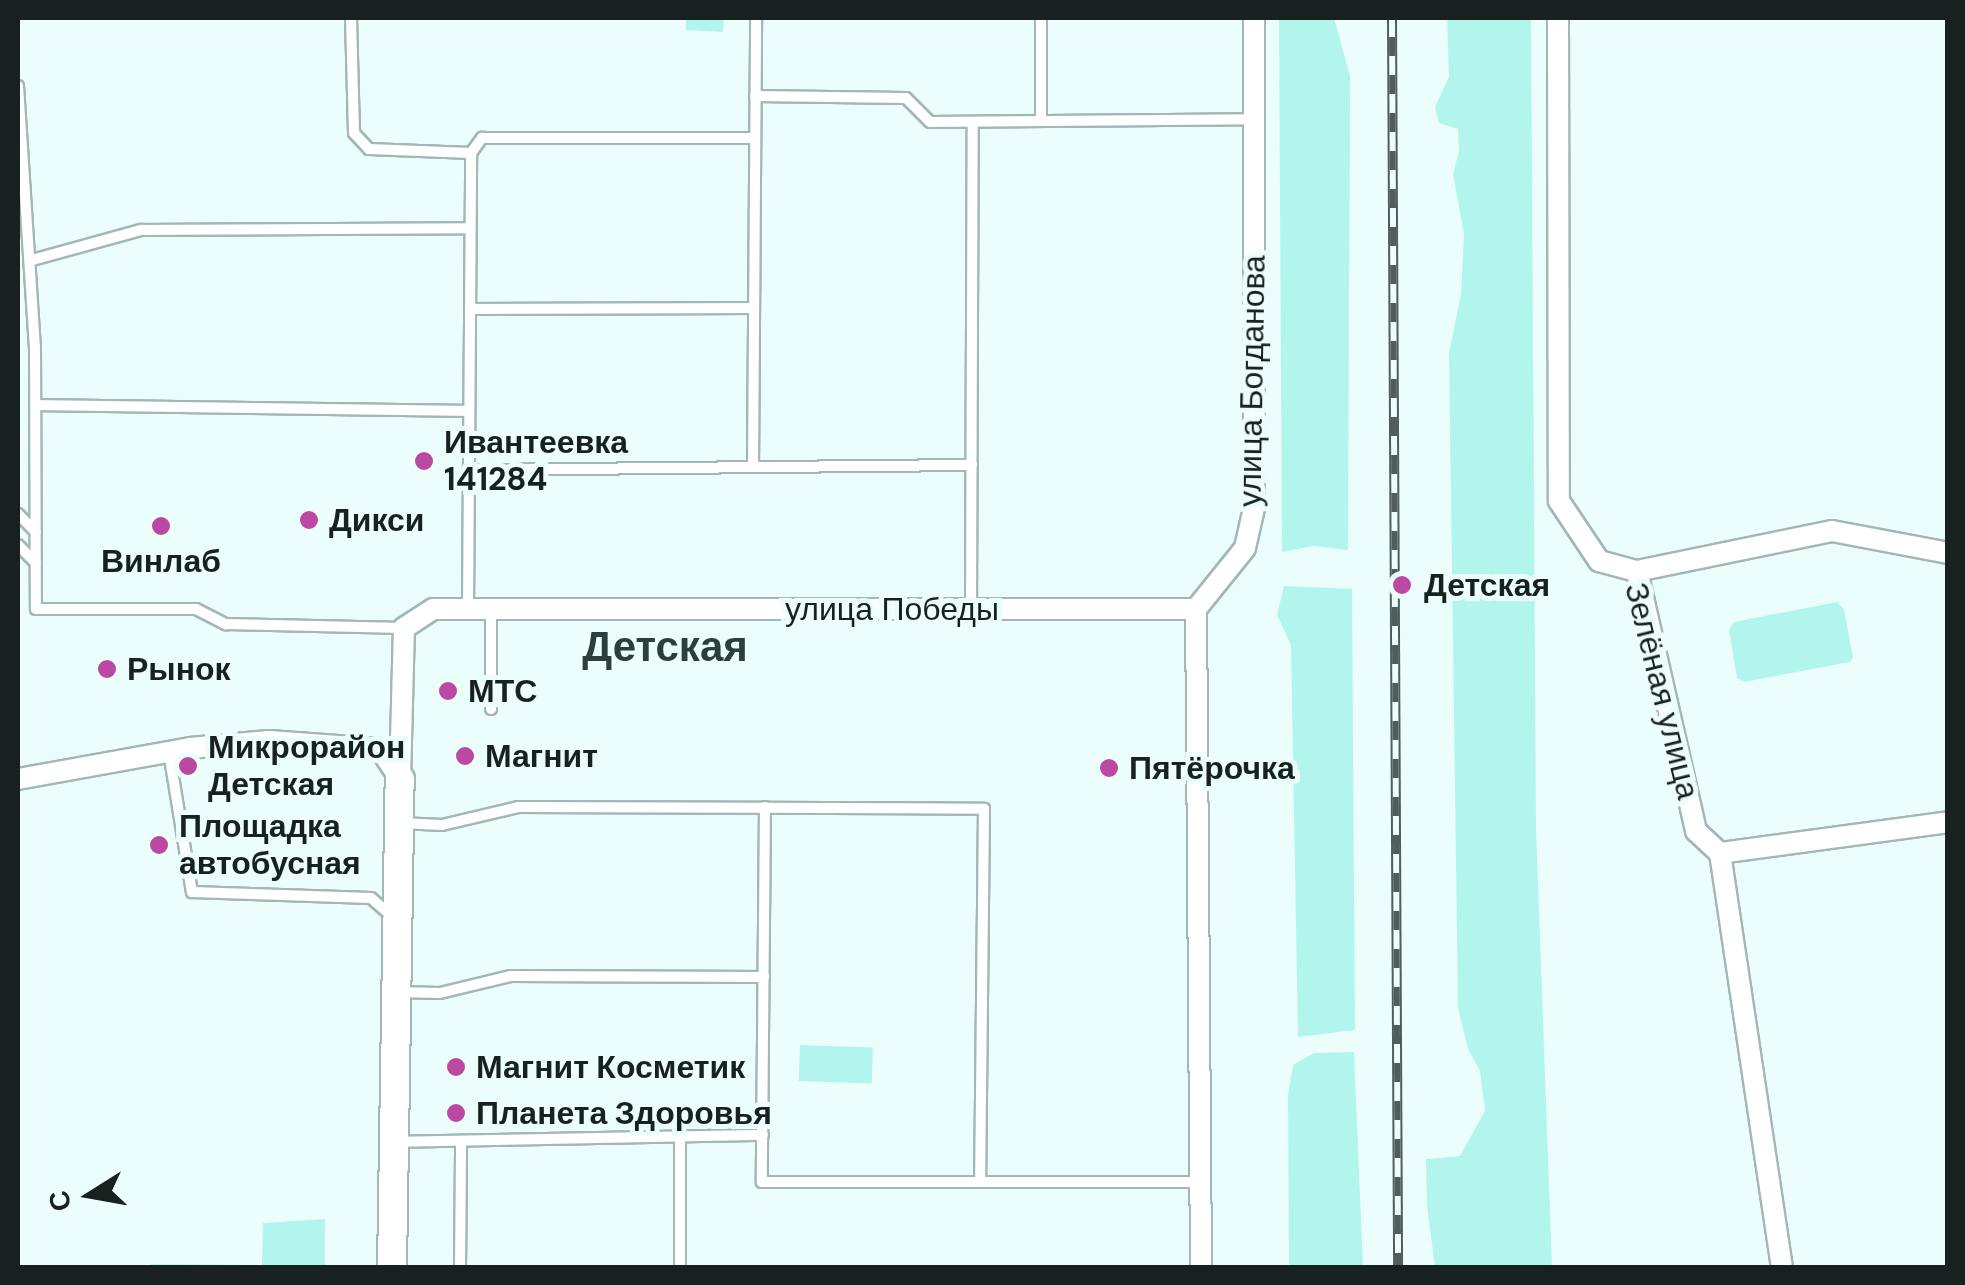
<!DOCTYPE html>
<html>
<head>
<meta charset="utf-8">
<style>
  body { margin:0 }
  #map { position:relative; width:1965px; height:1285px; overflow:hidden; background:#ebfefb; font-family:"DM Sans",sans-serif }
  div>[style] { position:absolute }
  .green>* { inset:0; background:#b1f5ec; transform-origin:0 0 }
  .roads { filter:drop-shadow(2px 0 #a1b8b5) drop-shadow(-2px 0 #a1b8b5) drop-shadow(0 2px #a1b8b5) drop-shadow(0 -2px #a1b8b5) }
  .lane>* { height:10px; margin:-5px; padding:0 5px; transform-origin:5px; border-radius:5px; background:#fff }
  .street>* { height:20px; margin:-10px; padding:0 10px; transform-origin:10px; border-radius:10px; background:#fff }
  .secondary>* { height:28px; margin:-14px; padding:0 14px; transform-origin:14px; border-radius:14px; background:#fff }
  .rail>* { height:10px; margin-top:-5px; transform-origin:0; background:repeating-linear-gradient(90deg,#ebfefb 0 19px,#515d5b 0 38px); box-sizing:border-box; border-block:2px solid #515d5b }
  .dots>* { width:28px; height:28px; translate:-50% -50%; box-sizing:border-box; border:5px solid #ebfefb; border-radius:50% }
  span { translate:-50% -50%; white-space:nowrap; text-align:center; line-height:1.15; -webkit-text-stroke:10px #ebfefb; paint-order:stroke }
  .street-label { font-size:32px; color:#182120 }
  .poi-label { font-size:32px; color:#182120; font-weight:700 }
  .left { translate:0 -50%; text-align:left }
  .district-label { font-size:42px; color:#2b3f3c; font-weight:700 }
  .frame { position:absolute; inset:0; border:20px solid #182120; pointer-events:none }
  .north { position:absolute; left:40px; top:1145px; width:100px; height:100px; -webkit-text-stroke:8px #ebfefb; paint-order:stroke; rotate:259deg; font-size:28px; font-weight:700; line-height:40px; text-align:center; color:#182120 }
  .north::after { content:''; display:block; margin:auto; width:35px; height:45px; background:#182120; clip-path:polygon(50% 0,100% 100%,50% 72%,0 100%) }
</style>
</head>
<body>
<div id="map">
  <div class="green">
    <div style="clip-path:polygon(686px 18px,724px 18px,723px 32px,686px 30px)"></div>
    <div style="clip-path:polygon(1279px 18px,1334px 18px,1350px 76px,1348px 550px,1314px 546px,1282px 552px)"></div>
    <div style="clip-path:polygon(1447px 18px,1531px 18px,1536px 829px,1552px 1267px,1435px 1267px,1427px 1206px,1426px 1159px,1460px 1156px,1485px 1111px,1480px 1071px,1468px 1049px,1458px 1008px,1449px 353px,1461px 294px,1464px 234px,1453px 174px,1459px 151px,1458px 129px,1439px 123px,1435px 107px,1449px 77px)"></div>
    <div style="clip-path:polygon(1284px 586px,1352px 589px,1355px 1030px,1298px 1037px,1291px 645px,1277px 615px)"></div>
    <div style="clip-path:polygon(1837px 602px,1844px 609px,1853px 658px,1850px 662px,1744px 682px,1737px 678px,1729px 630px,1734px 622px)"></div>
    <div style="left:800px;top:1045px;width:73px;height:36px;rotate:2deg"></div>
    <div style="clip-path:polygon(1354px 1052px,1363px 1267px,1289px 1267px,1288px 1095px,1293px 1065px,1314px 1053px)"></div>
    <div style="clip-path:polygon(325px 1219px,325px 1265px,365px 1267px,151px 1267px,151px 1264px,262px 1265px,263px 1223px)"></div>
  </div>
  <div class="roads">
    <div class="lane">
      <div style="left:351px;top:18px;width:115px;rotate:88.5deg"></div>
      <div style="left:354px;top:133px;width:22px;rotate:47deg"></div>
      <div style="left:369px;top:149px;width:102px;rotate:2.2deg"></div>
      <div style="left:18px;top:86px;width:262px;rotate:86.3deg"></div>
      <div style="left:35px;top:347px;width:262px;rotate:89.8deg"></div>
      <div style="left:36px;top:609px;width:160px"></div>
      <div style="left:196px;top:609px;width:34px;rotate:27deg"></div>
      <div style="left:226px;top:624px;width:178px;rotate:1.3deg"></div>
      <div style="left:755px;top:96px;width:151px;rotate:0.8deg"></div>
      <div style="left:906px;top:98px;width:34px;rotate:45deg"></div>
      <div style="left:930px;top:122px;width:324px;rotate:-0.5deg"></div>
      <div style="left:1041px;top:119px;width:101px;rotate:-90deg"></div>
      <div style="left:471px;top:153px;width:19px;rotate:-54deg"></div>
      <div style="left:482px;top:138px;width:273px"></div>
      <div style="left:32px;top:260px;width:113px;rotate:-15.4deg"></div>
      <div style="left:141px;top:230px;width:328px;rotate:-0.3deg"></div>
      <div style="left:470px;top:309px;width:284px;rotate:-0.2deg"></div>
      <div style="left:36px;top:405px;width:433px;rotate:0.8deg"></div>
      <div style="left:753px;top:467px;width:449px;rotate:-89.6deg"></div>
      <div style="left:468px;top:470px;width:504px;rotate:-0.57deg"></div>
      <div style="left:18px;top:514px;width:25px;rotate:45deg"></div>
      <div style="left:18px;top:545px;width:25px;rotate:45deg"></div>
      <div style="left:468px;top:608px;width:455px;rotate:-89.6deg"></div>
      <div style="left:491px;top:609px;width:100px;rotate:90deg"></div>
      <div style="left:971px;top:609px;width:486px;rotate:-89.8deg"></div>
      <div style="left:169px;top:752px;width:142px;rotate:80.7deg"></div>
      <div style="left:192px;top:892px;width:179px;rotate:1.9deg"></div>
      <div style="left:371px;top:898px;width:28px;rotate:41deg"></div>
      <div style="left:765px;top:807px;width:375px;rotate:90.5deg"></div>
      <div style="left:762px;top:1182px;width:438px"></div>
      <div style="left:400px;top:823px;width:42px;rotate:2.7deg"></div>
      <div style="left:442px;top:825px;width:78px;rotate:-13.3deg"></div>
      <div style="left:518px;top:807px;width:466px;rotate:0.2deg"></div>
      <div style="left:984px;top:809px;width:373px;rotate:90.6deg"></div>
      <div style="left:397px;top:992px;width:43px;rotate:1.3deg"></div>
      <div style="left:440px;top:993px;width:73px;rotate:-13.5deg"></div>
      <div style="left:511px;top:976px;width:253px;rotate:0.2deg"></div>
      <div style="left:394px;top:1142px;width:369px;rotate:-1.1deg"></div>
      <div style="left:460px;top:1268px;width:127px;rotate:-89.5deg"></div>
      <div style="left:680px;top:1268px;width:131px;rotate:-90deg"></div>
    </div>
    <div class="street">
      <div style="left:1558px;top:18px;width:483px;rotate:89.9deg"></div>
      <div style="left:1559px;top:501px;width:72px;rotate:56.3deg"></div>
      <div style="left:1599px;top:561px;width:39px;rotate:15deg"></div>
      <div style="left:1637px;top:571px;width:267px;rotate:77.2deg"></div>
      <div style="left:1696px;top:831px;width:33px;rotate:43deg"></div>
      <div style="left:1720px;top:853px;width:420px;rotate:81.5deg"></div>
      <div style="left:1637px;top:571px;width:199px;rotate:-11.6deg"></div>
      <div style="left:1832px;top:531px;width:118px;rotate:10.7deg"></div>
      <div style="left:18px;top:779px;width:175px;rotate:-10.2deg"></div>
      <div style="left:190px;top:748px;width:79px;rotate:-5.1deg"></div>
      <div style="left:269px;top:741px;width:111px;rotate:4.1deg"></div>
      <div style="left:380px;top:749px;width:36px;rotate:56deg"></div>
      <div style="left:400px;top:779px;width:151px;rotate:-88.5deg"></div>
      <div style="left:404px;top:628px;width:35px;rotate:-33deg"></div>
      <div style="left:433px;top:609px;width:763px"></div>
      <div style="left:1720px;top:853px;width:230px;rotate:-7.7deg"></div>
      <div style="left:1201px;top:1268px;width:659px;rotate:-90.43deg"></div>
      <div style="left:1196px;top:609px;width:78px;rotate:-51.2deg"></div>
      <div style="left:1245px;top:548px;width:41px;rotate:-77.3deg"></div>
      <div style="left:1254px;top:508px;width:490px;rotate:-90deg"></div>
    </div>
    <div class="secondary">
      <div style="left:392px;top:1268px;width:489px;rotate:-89.1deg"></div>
    </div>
  </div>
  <div class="rail">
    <div style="left:1392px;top:18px;width:1250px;rotate:89.72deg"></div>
  </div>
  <div class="dots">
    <div style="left:424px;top:461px;background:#bb49a4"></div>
    <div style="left:309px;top:520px;background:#bb49a4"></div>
    <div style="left:161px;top:526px;background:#bb49a4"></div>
    <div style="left:1402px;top:585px;background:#bb49a4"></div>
    <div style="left:107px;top:669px;background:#bb49a4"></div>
    <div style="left:448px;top:691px;background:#bb49a4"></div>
    <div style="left:465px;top:756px;background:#bb49a4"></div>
    <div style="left:188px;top:766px;background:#bb49a4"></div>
    <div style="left:1109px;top:768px;background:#bb49a4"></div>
    <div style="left:159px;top:845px;background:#bb49a4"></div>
    <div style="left:456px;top:1067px;background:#bb49a4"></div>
    <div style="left:456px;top:1113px;background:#bb49a4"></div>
  </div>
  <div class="street-label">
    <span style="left:1252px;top:381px;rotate:-89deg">улица Богданова</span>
    <span style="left:892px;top:609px">улица Победы</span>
    <span style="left:1662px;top:691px;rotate:76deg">Зелёная улица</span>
  </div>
  <div class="poi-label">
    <span class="left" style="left:444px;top:461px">Ивантеевка<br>141284</span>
    <span class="left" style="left:329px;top:520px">Дикси</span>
    <span style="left:161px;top:561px">Винлаб</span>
    <span class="left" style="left:1424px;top:585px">Детская</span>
    <span class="left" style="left:127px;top:669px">Рынок</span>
    <span class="left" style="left:468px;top:691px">МТС</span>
    <span class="left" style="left:208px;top:766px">Микрорайон<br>Детская</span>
    <span class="left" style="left:485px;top:756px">Магнит</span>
    <span class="left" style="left:1129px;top:768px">Пятёрочка</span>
    <span class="left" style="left:179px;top:845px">Площадка<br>автобусная</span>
    <span class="left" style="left:476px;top:1067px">Магнит Косметик</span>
    <span class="left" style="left:476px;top:1113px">Планета Здоровья</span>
  </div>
  <div class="district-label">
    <span style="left:665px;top:647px">Детская</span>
  </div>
  <div class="frame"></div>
  <div class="north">С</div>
</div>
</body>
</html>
